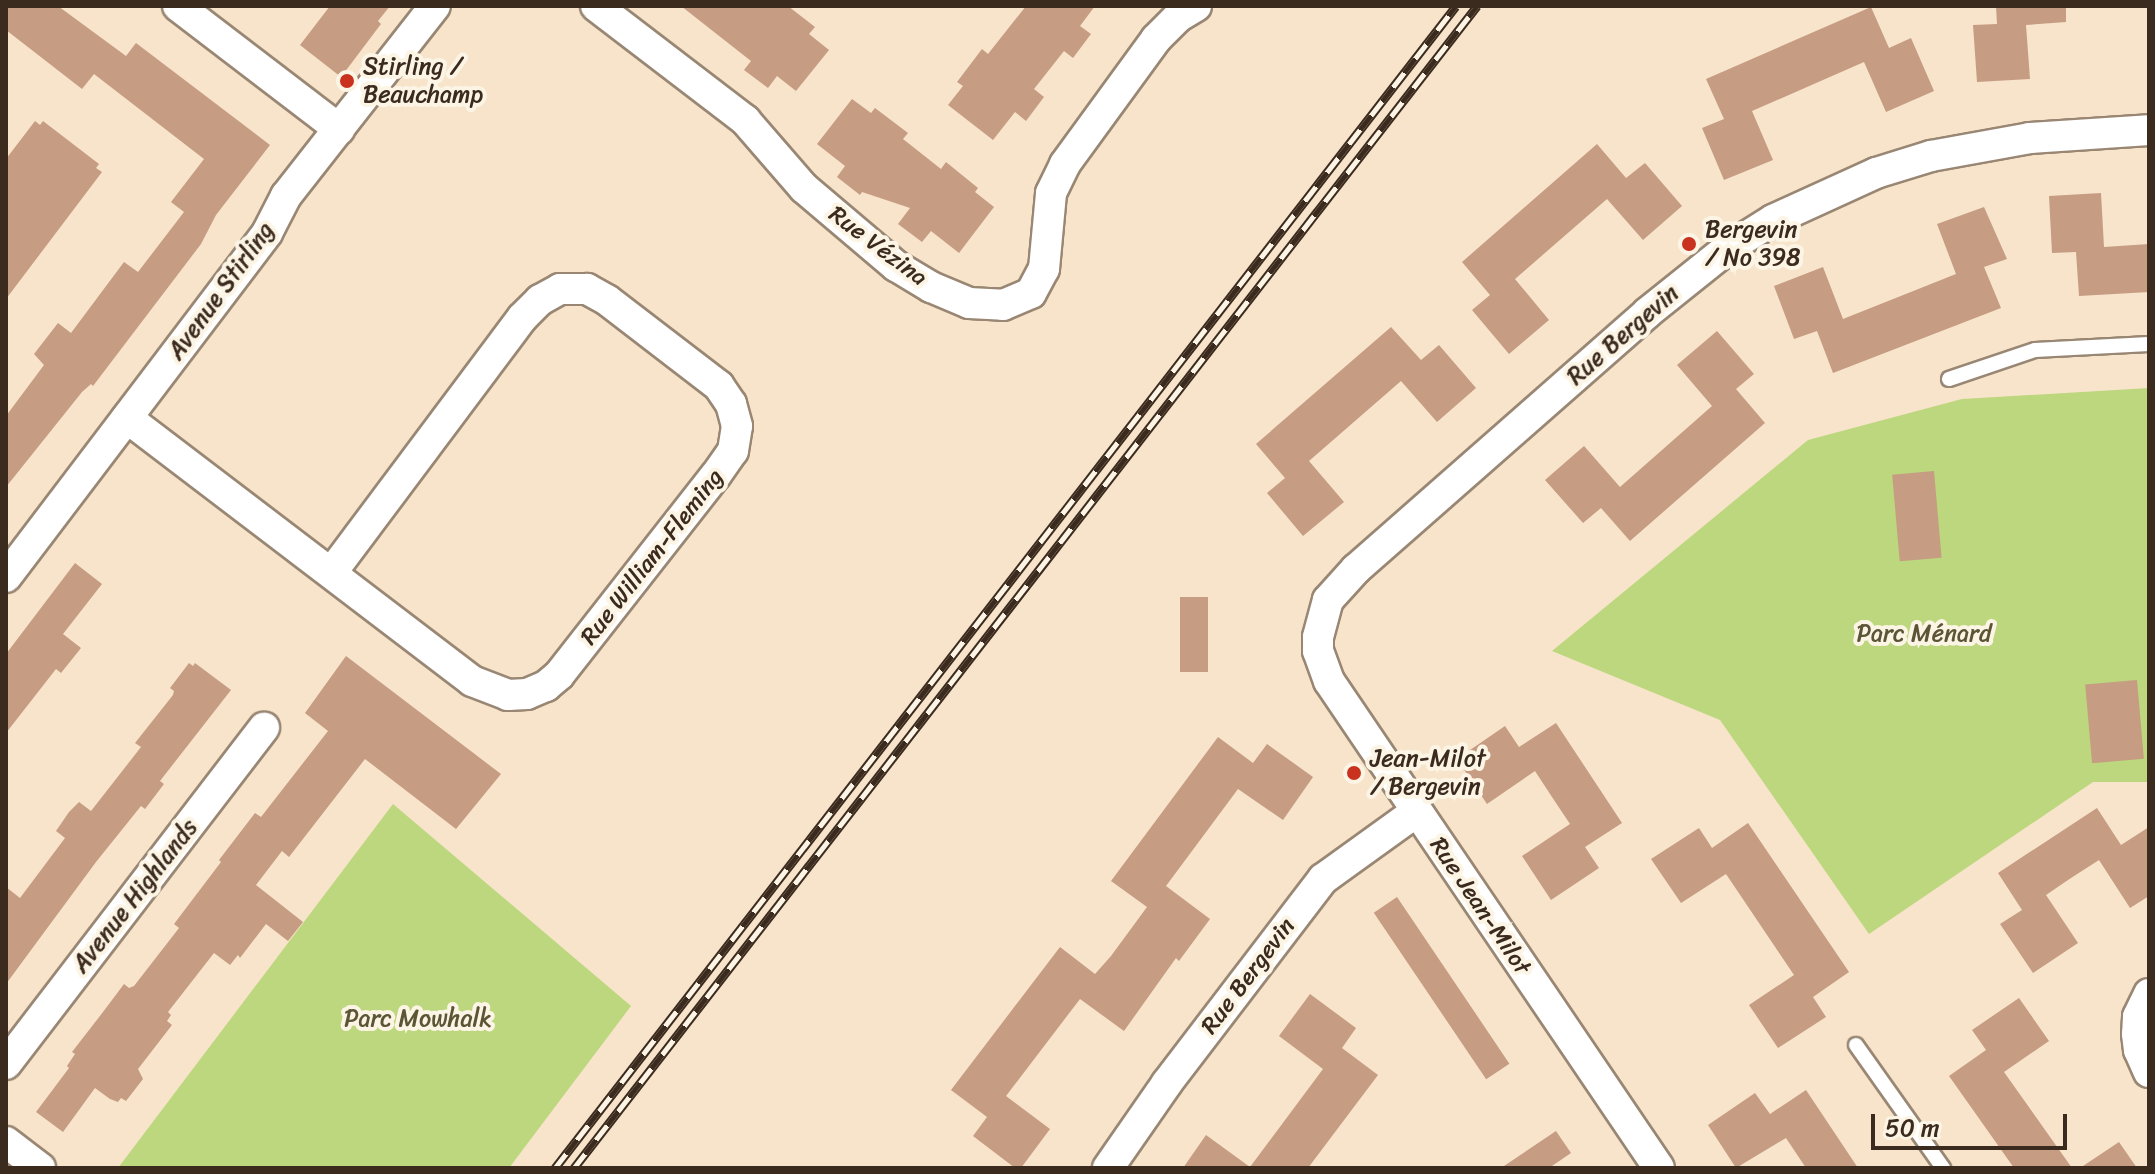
<!DOCTYPE html>
<html>
<head>
<meta charset="utf-8">
<style>
  body { margin:0 }
  #map { position:relative; width:2155px; height:1174px; overflow:hidden; background:#f7e4cb; font-family:Sriracha,sans-serif }
  div>[style] { position:absolute }
  .green>* { inset:0; background:#bcd77d }
  .building>* { inset:0; background:#c69c83; transform-origin:0 0 }
  .roads { filter:drop-shadow(2px 0 #998774) drop-shadow(-2px 0 #998774) drop-shadow(0 2px #998774) drop-shadow(0 -2px #998774) }
  .lane>* { height:14px; margin:-7px; padding:0 7px; transform-origin:7px; border-radius:7px; background:#fff }
  .street>* { height:30px; margin:-15px; padding:0 15px; transform-origin:15px; border-radius:15px; background:#fff }
  .rail>* { height:9px; margin-top:-4.5px; transform-origin:0; background:repeating-linear-gradient(90deg,#fcf5e5 0 18px,#3b2a1e 0 36px); box-sizing:border-box; border-block:2px solid #3b2a1e }
  .dots>* { width:22px; height:22px; translate:-50% -50%; box-sizing:border-box; border:4px solid #fcf5e5; border-radius:50% }
  span { translate:-50% -50%; white-space:nowrap; text-align:center; line-height:1.15; -webkit-text-stroke:8px #fcf5e5; paint-order:stroke }
  .poi-label { font-size:24px; color:#3b2a1e }
  .left { translate:0 -50%; text-align:left }
  .street-label { font-size:24px; color:#3b2a1e }
  .park-label { font-size:24px; color:#5b5536 }
  .frame { position:absolute; inset:0; border:8px solid #3b2a1e; pointer-events:none }
  .scale { position:absolute; left:1871px; top:1114px; width:196px; height:36px; box-sizing:border-box; border:4px solid #3b2a1e; border-top:0; padding-left:10px; font-size:24px; line-height:28px; white-space:nowrap; color:#3b2a1e; -webkit-text-stroke:6px #fcf5e5; paint-order:stroke }
</style>
</head>
<body>
<div id="map">
  <div class="green">
    <div style="clip-path:polygon(2149px 388px,2149px 782px,2093px 782px,1869px 934px,1720px 720px,1552px 651px,1808px 440px,1962px 399px)"></div>
    <div style="clip-path:polygon(393px 804px,631px 1006px,509px 1168px,118px 1168px)"></div>
  </div>
  <div class="building">
    <div style="clip-path:polygon(6px 6px,58px 6px,126px 56px,136px 43px,270px 145px,216px 215px,201px 244px,93px 386px,91px 384px,82px 392px,6px 487px,6px 416px,44px 365px,34px 354px,58px 323px,71px 333px,124px 262px,138px 272px,184px 212px,171px 202px,204px 159px,94px 74px,82px 89px,6px 30px)"></div>
    <div style="clip-path:polygon(330px 6px,390px 6px,378px 21px,381px 24px,341px 77px,300px 45px)"></div>
    <div style="clip-path:polygon(681px 6px,788px 6px,815px 27px,809px 34px,829px 50px,796px 91px,777px 76px,768px 88px,744px 70px,751px 61px)"></div>
    <div style="clip-path:polygon(1026px 6px,1095px 6px,1080px 26px,1091px 34px,1073px 58px,1064px 51px,1034px 89px,1044px 97px,1026px 121px,1015px 112px,993px 140px,948px 105px,963px 86px,957px 82px,982px 49px,988px 54px)"></div>
    <div style="clip-path:polygon(1996px 6px,2066px 6px,2066px 22px,2026px 25px,2030px 79px,1977px 82px,1973px 25px,1997px 24px)"></div>
    <div style="clip-path:polygon(1871px 7px,1889px 48px,1911px 38px,1934px 91px,1886px 112px,1864px 62px,1752px 111px,1773px 160px,1724px 180px,1702px 128px,1724px 119px,1706px 79px)"></div>
    <div style="clip-path:polygon(852px 99px,871px 113px,875px 108px,908px 133px,903px 139px,941px 169px,946px 162px,978px 188px,975px 192px,994px 207px,959px 253px,931px 231px,922px 242px,898px 224px,910px 208px,862px 192px,860px 195px,837px 177px,845px 166px,817px 144px)"></div>
    <div style="clip-path:polygon(35px 121px,40px 125px,43px 121px,99px 164px,96px 168px,102px 172px,6px 299px,6px 159px)"></div>
    <div style="clip-path:polygon(1597px 144px,1626px 178px,1645px 163px,1682px 206px,1643px 240px,1607px 199px,1515px 279px,1549px 320px,1509px 354px,1472px 310px,1490px 295px,1462px 262px)"></div>
    <div style="clip-path:polygon(2101px 193px,2104px 247px,2149px 244px,2149px 292px,2079px 296px,2076px 252px,2052px 253px,2049px 196px)"></div>
    <div style="clip-path:polygon(1984px 207px,2007px 259px,1984px 267px,2001px 308px,1833px 373px,1817px 331px,1794px 339px,1774px 286px,1823px 267px,1843px 319px,1956px 274px,1937px 224px)"></div>
    <div style="clip-path:polygon(1391px 327px,1421px 360px,1439px 345px,1476px 388px,1437px 422px,1401px 381px,1309px 461px,1344px 502px,1303px 536px,1267px 493px,1285px 478px,1256px 444px)"></div>
    <div style="clip-path:polygon(1717px 331px,1754px 374px,1736px 389px,1765px 423px,1630px 541px,1601px 508px,1583px 523px,1545px 480px,1584px 446px,1620px 487px,1712px 406px,1677px 365px)"></div>
    <div style="left:1934px;top:471px;width:87px;height:42px;rotate:85deg"></div>
    <div style="clip-path:polygon(75px 563px,102px 584px,63px 634px,81px 648px,61px 673px,56px 669px,6px 733px,6px 654px)"></div>
    <div style="left:1180px;top:597px;width:28px;height:75px"></div>
    <div style="clip-path:polygon(346px 656px,501px 774px,456px 829px,365px 759px,289px 857px,282px 851px,256px 885px,303px 922px,288px 941px,266px 924px,240px 958px,238px 955px,230px 965px,214px 953px,168px 1012px,171px 1015px,167px 1021px,172px 1025px,138px 1069px,143px 1079px,126px 1101px,121px 1098px,118px 1102px,110px 1099px,95px 1088px,63px 1132px,36px 1112px,69px 1068px,67px 1066px,75px 1054px,72px 1052px,103px 1012px,124px 984px,129px 988px,134px 986px,179px 928px,174px 924px,221px 862px,219px 860px,255px 813px,261px 817px,328px 731px,305px 713px)"></div>
    <div style="clip-path:polygon(189px 663px,193px 666px,195px 663px,231px 690px,160px 781px,164px 784px,145px 809px,141px 806px,96px 862px,6px 984px,6px 887px,20px 898px,65px 838px,56px 831px,69px 812px,79px 802px,91px 811px,141px 747px,135px 743px,173px 695px,174px 691px,170px 688px)"></div>
    <div style="left:2137px;top:680px;width:79px;height:52px;rotate:85deg"></div>
    <div style="clip-path:polygon(1556px 723px,1622px 823px,1585px 847px,1599px 868px,1551px 900px,1522px 856px,1570px 824px,1552px 797px,1535px 771px,1487px 804px,1457px 759px,1505px 726px,1519px 747px)"></div>
    <div style="clip-path:polygon(1218px 737px,1253px 763px,1267px 744px,1313px 777px,1283px 820px,1238px 789px,1166px 886px,1210px 919px,1179px 961px,1176px 958px,1124px 1031px,1080px 999px,1006px 1096px,1050px 1129px,1021px 1168px,1015px 1168px,973px 1136px,987px 1117px,951px 1090px,1060px 947px,1095px 974px,1111px 956px,1147px 907px,1111px 881px)"></div>
    <div style="clip-path:polygon(2097px 808px,2121px 845px,2149px 827px,2149px 896px,2130px 908px,2099px 860px,2071px 878px,2046px 895px,2078px 943px,2033px 973px,2000px 924px,2022px 910px,1998px 873px)"></div>
    <div style="clip-path:polygon(1748px 823px,1849px 972px,1813px 997px,1826px 1017px,1778px 1048px,1749px 1005px,1794px 975px,1726px 874px,1681px 903px,1651px 859px,1699px 828px,1712px 848px)"></div>
    <div style="left:1397px;top:897px;width:201px;height:28px;rotate:56deg"></div>
    <div style="clip-path:polygon(1310px 994px,1356px 1028px,1342px 1048px,1378px 1075px,1308px 1168px,1183px 1168px,1206px 1135px,1250px 1167px,1323px 1069px,1279px 1036px)"></div>
    <div style="clip-path:polygon(2019px 998px,2049px 1041px,2004px 1072px,2072px 1168px,2014px 1168px,1949px 1076px,1986px 1050px,1972px 1030px)"></div>
    <div style="clip-path:polygon(1806px 1090px,1858px 1168px,1806px 1168px,1786px 1138px,1736px 1168px,1708px 1125px,1755px 1093px,1770px 1114px)"></div>
    <div style="clip-path:polygon(1556px 1131px,1571px 1153px,1549px 1168px,1501px 1168px)"></div>
    <div style="clip-path:polygon(2119px 1142px,2137px 1168px,2080px 1168px)"></div>
  </div>
  <div class="roads">
    <div class="lane">
      <div style="left:1949px;top:379px;width:91px;rotate:-18.6deg"></div>
      <div style="left:2035px;top:350px;width:114px;rotate:-3deg"></div>
      <div style="left:1856px;top:1045px;width:151px;rotate:54.7deg"></div>
    </div>
    <div class="street">
      <div style="left:178px;top:6px;width:203px;rotate:37.4deg"></div>
      <div style="left:596px;top:6px;width:188px;rotate:37.4deg"></div>
      <div style="left:745px;top:120px;width:90px;rotate:49.1deg"></div>
      <div style="left:804px;top:188px;width:121px;rotate:40.3deg"></div>
      <div style="left:896px;top:266px;width:41px;rotate:31deg"></div>
      <div style="left:931px;top:287px;width:41px;rotate:22.8deg"></div>
      <div style="left:969px;top:303px;width:34px;rotate:3deg"></div>
      <div style="left:1003px;top:305px;width:30px;rotate:-23deg"></div>
      <div style="left:1031px;top:293px;width:27px;rotate:-62deg"></div>
      <div style="left:1044px;top:269px;width:76px;rotate:-84.7deg"></div>
      <div style="left:1051px;top:193px;width:32px;rotate:-64deg"></div>
      <div style="left:1065px;top:164px;width:155px;rotate:-53.9deg"></div>
      <div style="left:1156px;top:39px;width:31px;rotate:-45deg"></div>
      <div style="left:1178px;top:17px;width:21px;rotate:-31deg"></div>
      <div style="left:127px;top:418px;width:434px;rotate:37.3deg"></div>
      <div style="left:472px;top:681px;width:39px;rotate:21deg"></div>
      <div style="left:508px;top:695px;width:19px;rotate:-3deg"></div>
      <div style="left:527px;top:694px;width:21px;rotate:-23deg"></div>
      <div style="left:546px;top:686px;width:17px;rotate:-40deg"></div>
      <div style="left:559px;top:675px;width:254px;rotate:-51.9deg"></div>
      <div style="left:716px;top:475px;width:29px;rotate:-55deg"></div>
      <div style="left:733px;top:451px;width:25px;rotate:-81deg"></div>
      <div style="left:737px;top:426px;width:23px;rotate:-105deg"></div>
      <div style="left:731px;top:404px;width:22px;rotate:-124deg"></div>
      <div style="left:719px;top:386px;width:141px;rotate:-142.5deg"></div>
      <div style="left:607px;top:300px;width:23px;rotate:-151deg"></div>
      <div style="left:587px;top:289px;width:27px;rotate:180deg"></div>
      <div style="left:560px;top:289px;width:23px;rotate:151deg"></div>
      <div style="left:540px;top:300px;width:25px;rotate:135deg"></div>
      <div style="left:522px;top:318px;width:317px;rotate:126.8deg"></div>
      <div style="left:6px;top:577px;width:432px;rotate:-52.8deg"></div>
      <div style="left:267px;top:233px;width:42px;rotate:-62.8deg"></div>
      <div style="left:286px;top:196px;width:241px;rotate:-51.9deg"></div>
      <div style="left:2149px;top:994px;width:25px;rotate:116deg"></div>
      <div style="left:2138px;top:1017px;width:17px;rotate:93deg"></div>
      <div style="left:2137px;top:1034px;width:16px;rotate:83deg"></div>
      <div style="left:2139px;top:1050px;width:24px;rotate:66deg"></div>
      <div style="left:6px;top:1064px;width:424px;rotate:-52.5deg"></div>
      <div style="left:6px;top:1142px;width:43px;rotate:37.4deg"></div>
      <div style="left:1108px;top:1168px;width:103px;rotate:-55.2deg"></div>
      <div style="left:1167px;top:1083px;width:257px;rotate:-52.6deg"></div>
      <div style="left:1323px;top:879px;width:115px;rotate:-35.8deg"></div>
      <div style="left:1659px;top:1168px;width:588px;rotate:-124.12deg"></div>
      <div style="left:1329px;top:681px;width:32px;rotate:-110deg"></div>
      <div style="left:1318px;top:651px;width:14px;rotate:-90deg"></div>
      <div style="left:1318px;top:637px;width:38px;rotate:-75deg"></div>
      <div style="left:1328px;top:600px;width:42px;rotate:-47.9deg"></div>
      <div style="left:1356px;top:569px;width:388px;rotate:-41.3deg"></div>
      <div style="left:1647px;top:313px;width:102px;rotate:-38.7deg"></div>
      <div style="left:1727px;top:249px;width:54px;rotate:-32.2deg"></div>
      <div style="left:1773px;top:220px;width:113px;rotate:-24.5deg"></div>
      <div style="left:1876px;top:173px;width:58px;rotate:-17.2deg"></div>
      <div style="left:1931px;top:156px;width:101px;rotate:-10.3deg"></div>
      <div style="left:2030px;top:138px;width:119px;rotate:-3.8deg"></div>
    </div>
  </div>
  <div class="rail">
    <div style="left:555px;top:1168px;width:1470px;rotate:-52.21deg"></div>
    <div style="left:574px;top:1168px;width:1472px;rotate:-52.15deg"></div>
  </div>
  <div class="dots">
    <div style="left:347px;top:81px;background:#c8321e"></div>
    <div style="left:1689px;top:244px;background:#c8321e"></div>
    <div style="left:1354px;top:773px;background:#c8321e"></div>
  </div>
  <div class="poi-label">
    <span class="left" style="left:363px;top:81px">Stirling /<br>Beauchamp</span>
    <span class="left" style="left:1705px;top:244px">Bergevin<br>/ No 398</span>
    <span class="left" style="left:1370px;top:773px">Jean-Milot<br>/ Bergevin</span>
  </div>
  <div class="street-label">
    <span style="left:878px;top:246px;rotate:37deg">Rue Vézina</span>
    <span style="left:221px;top:291px;rotate:-54deg">Avenue Stirling</span>
    <span style="left:1623px;top:335px;rotate:-41deg">Rue Bergevin</span>
    <span style="left:652px;top:557px;rotate:-52deg">Rue William-Fleming</span>
    <span style="left:135px;top:896px;rotate:-52deg">Avenue Highlands</span>
    <span style="left:1480px;top:906px;rotate:56deg">Rue Jean-Milot</span>
    <span style="left:1248px;top:976px;rotate:-53deg">Rue Bergevin</span>
  </div>
  <div class="park-label">
    <span style="left:1924px;top:634px">Parc Ménard</span>
    <span style="left:418px;top:1019px">Parc Mowhalk</span>
  </div>
  <div class="frame"></div>
  <div class="scale">50 m</div>
</div>
</body>
</html>
